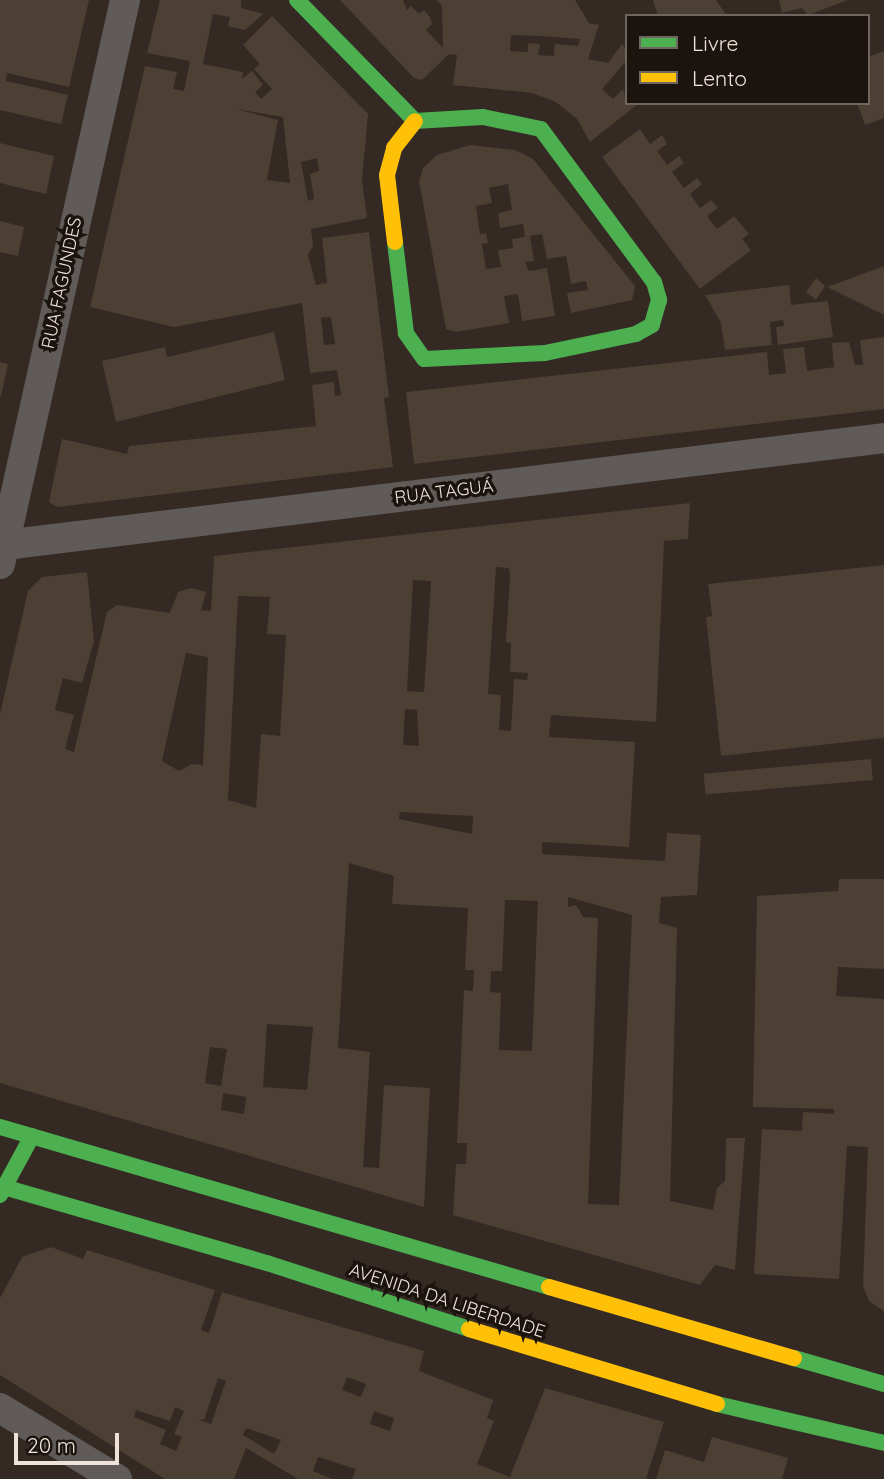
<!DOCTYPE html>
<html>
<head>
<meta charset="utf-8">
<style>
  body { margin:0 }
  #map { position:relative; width:884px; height:1479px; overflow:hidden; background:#342a23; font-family:Quicksand,sans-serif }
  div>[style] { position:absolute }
  .building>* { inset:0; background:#4c3f34; transform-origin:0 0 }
  .street>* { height:30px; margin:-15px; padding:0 15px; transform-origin:15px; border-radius:15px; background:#605b59 }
  .fast>* { height:16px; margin:-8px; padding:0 8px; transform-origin:8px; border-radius:8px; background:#4caf50 }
  .slow>* { height:16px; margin:-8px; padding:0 8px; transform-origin:8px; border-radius:8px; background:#ffc107 }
  span { translate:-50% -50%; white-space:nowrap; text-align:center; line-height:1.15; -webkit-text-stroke:7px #1b130e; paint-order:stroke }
  .street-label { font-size:18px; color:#eee2db }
  .legend { position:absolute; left:625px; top:14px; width:245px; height:91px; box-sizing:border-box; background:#1b130e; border:2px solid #6f6660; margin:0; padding:9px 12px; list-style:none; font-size:21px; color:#eee2db }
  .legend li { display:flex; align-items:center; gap:14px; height:35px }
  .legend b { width:35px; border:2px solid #6f6660 }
  .scale { position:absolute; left:14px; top:1433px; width:105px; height:32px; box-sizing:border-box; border:4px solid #eee2db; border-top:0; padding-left:9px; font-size:21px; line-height:24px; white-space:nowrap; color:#eee2db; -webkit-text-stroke:5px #1b130e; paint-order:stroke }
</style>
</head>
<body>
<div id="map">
  <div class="building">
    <div style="clip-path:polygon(0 0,89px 0,69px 87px,7px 73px,6px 81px,68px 95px,61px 124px,0 110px)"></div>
    <div style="clip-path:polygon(evenodd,160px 0,241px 0,241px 8px,263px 14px,245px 30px,228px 26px,230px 17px,213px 14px,203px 64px,243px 72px,242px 79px,252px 71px,263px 85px,255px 92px,261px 99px,272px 89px,254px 69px,260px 64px,243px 45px,272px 16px,368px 114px,362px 180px,367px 218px,311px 229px,313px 246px,308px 255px,316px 285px,327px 283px,322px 238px,369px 232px,389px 397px,384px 398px,393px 467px,57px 507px,49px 502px,62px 439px,127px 454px,129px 446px,316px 426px,312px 385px,334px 382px,335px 396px,341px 395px,337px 370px,310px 373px,302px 303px,174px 327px,90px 307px,145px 66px,177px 72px,173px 89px,184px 91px,190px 61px,147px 53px,160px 0,236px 109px,283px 117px,290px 183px,267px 180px,278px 120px,236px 109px,160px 0,317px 158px,319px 171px,310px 174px,314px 199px,308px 201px,301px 162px,317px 158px,160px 0,331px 317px,335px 344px,324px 345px,321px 318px,331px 317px)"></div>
    <div style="clip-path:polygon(evenodd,340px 0,403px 0,407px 10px,411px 6px,419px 14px,424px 10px,430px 17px,432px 24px,426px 30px,443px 48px,442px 6px,437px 0,575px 0,589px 23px,599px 25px,588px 59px,608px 63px,622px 44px,627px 51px,627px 60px,602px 89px,613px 99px,623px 89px,627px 103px,639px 103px,590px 142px,577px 119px,556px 102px,532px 93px,453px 85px,457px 55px,449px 54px,422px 80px,414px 78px,340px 0,511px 35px,541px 36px,580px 39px,578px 46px,555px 44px,554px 56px,538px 55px,540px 44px,528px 43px,528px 52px,510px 51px,511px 35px)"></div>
    <div style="clip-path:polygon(653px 0,716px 0,727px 16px,658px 16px)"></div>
    <div style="clip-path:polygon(779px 0,848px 0,808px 15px,802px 8px,782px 13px)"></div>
    <div style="clip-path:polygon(884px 51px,884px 118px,865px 125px,857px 103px,868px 103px,868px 57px)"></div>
    <div style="clip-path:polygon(640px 129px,650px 144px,662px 135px,667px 144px,657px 151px,667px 165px,679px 156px,684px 163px,672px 172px,684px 188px,697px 178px,702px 184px,690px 194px,700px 208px,711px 200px,718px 208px,707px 216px,717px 229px,734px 216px,749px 234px,742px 239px,751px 250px,700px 289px,602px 157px)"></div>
    <div style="clip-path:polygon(0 143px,54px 156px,46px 194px,0 183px)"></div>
    <div style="clip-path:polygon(evenodd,470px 145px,515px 150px,533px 159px,635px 286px,632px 300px,571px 313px,567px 293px,588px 290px,586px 281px,571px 284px,566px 256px,547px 259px,542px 234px,530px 236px,534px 261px,525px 262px,529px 271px,547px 268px,555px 316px,522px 321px,518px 294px,504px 296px,509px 323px,456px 332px,446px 329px,419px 181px,423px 168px,437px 155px,470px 145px,508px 184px,512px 210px,498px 213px,500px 228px,523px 224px,525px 237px,512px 239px,513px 248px,498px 250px,501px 267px,486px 269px,482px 244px,488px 243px,486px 233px,480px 234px,476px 206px,492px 203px,489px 188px,508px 184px)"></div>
    <div style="clip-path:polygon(0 221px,24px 227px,18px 256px,0 252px)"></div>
    <div style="clip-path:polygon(884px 266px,884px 315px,827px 287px)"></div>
    <div style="clip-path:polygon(816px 278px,825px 286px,816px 300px,806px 292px)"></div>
    <div style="clip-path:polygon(789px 285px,791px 305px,828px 301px,833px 337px,778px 345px,776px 327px,784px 326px,783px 320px,770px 322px,772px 345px,725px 350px,721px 323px,705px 295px)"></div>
    <div style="clip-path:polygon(274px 332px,285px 380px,116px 422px,102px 361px,165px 347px,167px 357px)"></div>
    <div style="clip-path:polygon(884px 337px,884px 409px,414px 464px,406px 392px,767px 352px,769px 375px,786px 373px,783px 349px,804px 347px,807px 371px,834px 367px,832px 343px,849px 342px,855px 365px,863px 365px,860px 340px)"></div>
    <div style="clip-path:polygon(0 362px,8px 364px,1px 396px,0 396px)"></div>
    <div style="clip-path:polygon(evenodd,690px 503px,688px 539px,664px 541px,656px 722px,551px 715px,549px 737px,635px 742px,629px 847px,542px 842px,542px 854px,665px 861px,667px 833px,701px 835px,697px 895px,661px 897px,659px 923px,677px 928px,670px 1201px,713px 1210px,717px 1188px,725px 1181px,726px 1138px,745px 1138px,735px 1270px,715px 1265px,700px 1285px,453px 1215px,456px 1164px,466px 1164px,467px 1143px,457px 1143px,464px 990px,473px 991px,474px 970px,465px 970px,468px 908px,392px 904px,394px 876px,349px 863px,338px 1048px,370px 1052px,363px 1167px,379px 1168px,384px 1085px,430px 1088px,424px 1207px,0 1083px,0 714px,28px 591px,42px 577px,87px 572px,94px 641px,82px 683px,63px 678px,55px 710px,74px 715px,65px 749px,74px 752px,107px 612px,117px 605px,170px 613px,178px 592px,191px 588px,206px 592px,201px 610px,211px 611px,214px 556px,690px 503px,496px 567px,509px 568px,510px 576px,506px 642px,511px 643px,510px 672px,528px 673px,527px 680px,514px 679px,511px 731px,499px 730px,501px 695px,488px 694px,496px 567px,690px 503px,413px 580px,431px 581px,424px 692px,407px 691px,413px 580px,690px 503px,238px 596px,270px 597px,267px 634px,286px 635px,280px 736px,261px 734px,256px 808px,228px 800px,238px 596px,690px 503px,186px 653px,208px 657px,203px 765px,192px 764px,179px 771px,162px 761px,186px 653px,690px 503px,405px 709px,417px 710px,419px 746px,403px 745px,405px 709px,690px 503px,400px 812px,473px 816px,472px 834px,399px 819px,400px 812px,690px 503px,568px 897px,632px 915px,619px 1205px,588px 1204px,598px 918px,583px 917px,576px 905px,568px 907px,568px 897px,690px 503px,505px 900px,538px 901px,532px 1051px,499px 1050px,501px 993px,490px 992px,491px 971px,502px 971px,505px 900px,690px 503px,267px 1024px,313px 1027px,307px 1090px,263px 1087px,267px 1024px,690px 503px,210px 1047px,227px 1049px,221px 1086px,205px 1083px,210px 1047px,690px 503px,223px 1093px,246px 1097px,244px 1114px,221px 1110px,223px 1093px)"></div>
    <div style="clip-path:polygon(884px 565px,884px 738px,721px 756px,706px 617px,712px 616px,708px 584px)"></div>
    <div style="left:871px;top:759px;width:21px;height:168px;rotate:85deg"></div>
    <div style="clip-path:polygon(839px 879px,884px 879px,884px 969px,838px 967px,836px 996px,884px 999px,884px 1311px,869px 1301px,863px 1286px,868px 1147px,847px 1146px,839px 1279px,754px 1274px,762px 1129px,802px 1131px,803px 1112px,834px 1114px,834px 1109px,753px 1107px,757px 896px,838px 891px)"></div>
    <div style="clip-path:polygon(evenodd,51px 1247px,83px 1259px,87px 1250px,215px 1290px,201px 1330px,209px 1333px,222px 1292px,424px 1351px,419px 1371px,493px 1400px,487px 1418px,494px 1421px,477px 1464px,510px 1477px,545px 1388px,664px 1422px,646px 1479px,352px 1479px,356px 1469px,318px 1457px,313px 1471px,332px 1479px,298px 1479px,246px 1448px,234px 1479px,165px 1479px,0 1375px,0 1298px,22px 1257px,51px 1247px,347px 1377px,366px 1384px,361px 1397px,342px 1390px,347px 1377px,51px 1247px,218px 1378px,226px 1381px,211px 1424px,197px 1419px,204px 1420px,218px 1378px,51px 1247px,175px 1407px,184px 1411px,174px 1434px,182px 1437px,176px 1451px,160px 1444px,166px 1430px,134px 1417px,136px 1410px,170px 1421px,175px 1407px,51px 1247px,374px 1411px,394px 1418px,390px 1431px,370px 1424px,374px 1411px,51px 1247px,246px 1428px,281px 1440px,274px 1454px,243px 1435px,246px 1428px)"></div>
    <div style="clip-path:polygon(712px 1437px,788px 1458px,782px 1479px,656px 1479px,665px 1450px,704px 1462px)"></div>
  </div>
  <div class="street">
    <div style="left:4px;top:545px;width:886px;rotate:-6.93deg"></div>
    <div style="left:0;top:564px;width:578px;rotate:-77.5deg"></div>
    <div style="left:0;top:1408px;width:137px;rotate:31.3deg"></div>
  </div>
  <div class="fast">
    <div style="left:297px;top:0;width:169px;rotate:45.7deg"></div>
    <div style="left:415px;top:121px;width:68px;rotate:-3.4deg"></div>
    <div style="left:483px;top:117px;width:59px;rotate:11.7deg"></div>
    <div style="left:541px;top:129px;width:190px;rotate:53.6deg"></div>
    <div style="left:654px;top:282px;width:19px;rotate:74deg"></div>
    <div style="left:659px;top:300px;width:26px;rotate:106deg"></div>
    <div style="left:652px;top:325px;width:18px;rotate:151deg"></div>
    <div style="left:636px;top:334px;width:93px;rotate:168.2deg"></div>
    <div style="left:545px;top:353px;width:121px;rotate:177.2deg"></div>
    <div style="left:424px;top:359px;width:32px;rotate:-125deg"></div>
    <div style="left:406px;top:333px;width:92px;rotate:-96.9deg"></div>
    <div style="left:0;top:1127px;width:572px;rotate:16.25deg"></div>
    <div style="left:0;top:1186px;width:278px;rotate:16.1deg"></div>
    <div style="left:267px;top:1263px;width:213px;rotate:18.1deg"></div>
    <div style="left:0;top:1195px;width:67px;rotate:-61.5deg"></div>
    <div style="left:794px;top:1358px;width:94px;rotate:16.1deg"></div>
    <div style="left:717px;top:1404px;width:171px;rotate:13.1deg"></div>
  </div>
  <div class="slow">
    <div style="left:395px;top:242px;width:67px;rotate:-96.8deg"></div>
    <div style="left:387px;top:175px;width:28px;rotate:-75deg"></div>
    <div style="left:394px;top:148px;width:34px;rotate:-52deg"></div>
    <div style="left:549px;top:1287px;width:255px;rotate:16.2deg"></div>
    <div style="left:469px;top:1329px;width:259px;rotate:16.8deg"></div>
  </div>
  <div class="street-label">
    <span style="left:62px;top:283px;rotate:-78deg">RUA FAGUNDES</span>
    <span style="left:444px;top:492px;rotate:-7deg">RUA TAGUÁ</span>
    <span style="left:447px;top:1301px;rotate:18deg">AVENIDA DA LIBERDADE</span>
  </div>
  <ul class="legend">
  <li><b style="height:9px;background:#4caf50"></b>Livre</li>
  <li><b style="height:9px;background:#ffc107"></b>Lento</li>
  </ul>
  <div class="scale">20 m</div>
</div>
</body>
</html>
